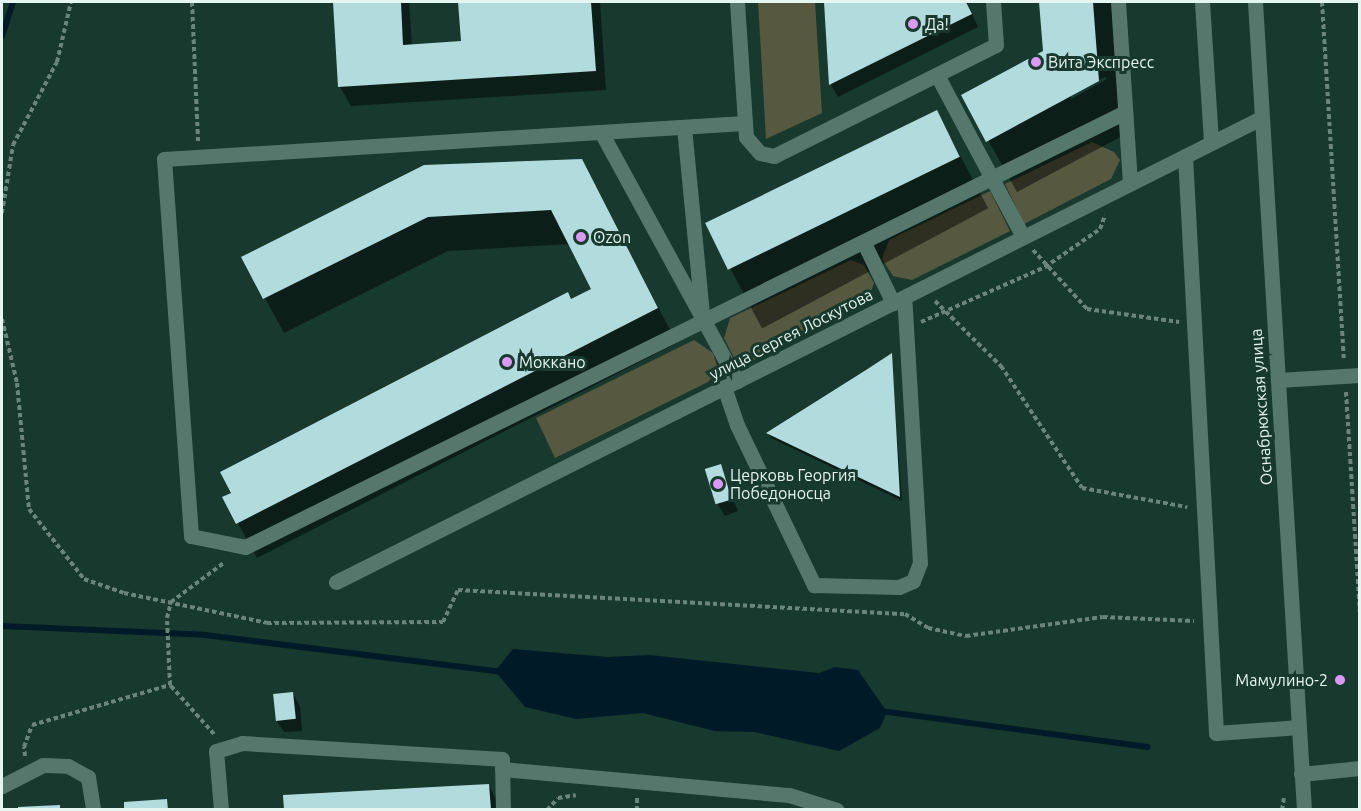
<!DOCTYPE html>
<html>
<head>
<meta charset="utf-8">
<style>
  body { margin:0 }
  #map { position:relative; width:1361px; height:811px; overflow:hidden; background:#18392e; font-family:Ubuntu,sans-serif }
  div>[style] { position:absolute }
  .green>* { inset:0; background:#56583f }
  .water>* { inset:0; background:#001b27 }
  .shadow>* { inset:0; background:#0007; transform-origin:0 0 }
  .stream>* { height:6px; margin:-3px; padding:0 3px; transform-origin:3px; border-radius:3px; background:#001b27 }
  .building>* { inset:0; background:#b1dbdc; transform-origin:0 0 }
  .path>* { height:4px; margin-top:-2px; transform-origin:0; background:repeating-linear-gradient(90deg,#6a857b 0 4.5px,transparent 0 7.5px) }
  .minor>* { height:15px; margin:-7.5px; padding:0 7.5px; transform-origin:7.5px; border-radius:7.5px; background:#56786c }
  .dots>* { width:16px; height:16px; translate:-50% -50%; box-sizing:border-box; border:3px solid #18392e; border-radius:50% }
  span { translate:-50% -50%; white-space:nowrap; text-align:center; line-height:1.15; -webkit-text-stroke:6px #18392e; paint-order:stroke }
  .poi-label { font-size:16px; color:#e4f6ef }
  .left { translate:0 -50%; text-align:left }
  .right { translate:-100% -50%; text-align:right }
  .street-label { font-size:16px; color:#e4f6ef }
  .frame { position:absolute; inset:0; border:3px solid #e4f6ef; pointer-events:none }
</style>
</head>
<body>
<div id="map">
  <div class="green">
    <div style="clip-path:polygon(758px 2px,815px 2px,822px 113px,766px 139px)"></div>
    <div style="clip-path:polygon(1092px 142px,1114px 152px,1120px 160px,1111px 179px,1024px 224px,1005px 184px)"></div>
    <div style="clip-path:polygon(990px 191px,1010px 231px,912px 280px,893px 276px,882px 259px,889px 240px)"></div>
    <div style="clip-path:polygon(851px 260px,864px 265px,874px 283px,868px 301px,754px 360px,734px 358px,724px 338px,730px 318px)"></div>
    <div style="clip-path:polygon(694px 340px,713px 353px,718px 369px,708px 382px,555px 458px,536px 418px)"></div>
  </div>
  <div class="water">
    <div style="clip-path:polygon(513px 649px,608px 657px,650px 655px,819px 673px,835px 667px,858px 670px,887px 712px,880px 728px,839px 751px,754px 732px,715px 731px,643px 713px,576px 719px,525px 707px,495px 671px)"></div>
  </div>
  <div class="shadow">
    <div style="clip-path:polygon(334px 2px,409px 2px,412px 46px,463px 43px,460px 2px,600px 2px,606px 90px,351px 106px,340px 87px)"></div>
    <div style="clip-path:polygon(826px 2px,967px 2px,978px 27px,838px 97px,831px 85px)"></div>
    <div style="clip-path:polygon(evenodd,1040px 2px,1118px 2px,1128px 133px,1017px 192px,963px 95px,1044px 52px,1040px 2px,1105px 77px,1107px 79px,1071px 99px,1071px 95px,1105px 77px)"></div>
    <div style="left:937px;top:112px;width:109px;height:256px;rotate:62deg"></div>
    <div style="clip-path:polygon(581px 160px,677px 343px,257px 558px,224px 498px,593px 290px,570px 244px,448px 251px,284px 333px,243px 258px)"></div>
    <div style="clip-path:polygon(891px 356px,902px 501px,771px 438px,768px 433px)"></div>
    <div style="clip-path:polygon(720px 466px,738px 511px,725px 516px,717px 503px)"></div>
    <div style="clip-path:polygon(293px 694px,300px 706px,302px 731px,284px 732px,276px 720px)"></div>
    <div style="clip-path:polygon(489px 786px,502px 810px,286px 810px)"></div>
  </div>
  <div class="stream">
    <div style="left:2px;top:36px;width:36px;rotate:-72deg"></div>
    <div style="left:2px;top:626px;width:203px;rotate:2.5deg"></div>
    <div style="left:205px;top:635px;width:298px;rotate:7.1deg"></div>
    <div style="left:881px;top:711px;width:269px;rotate:7.7deg"></div>
  </div>
  <div class="building">
    <div style="clip-path:polygon(333px 2px,401px 2px,403px 45px,461px 41px,458px 2px,591px 2px,596px 71px,338px 87px)"></div>
    <div style="clip-path:polygon(824px 2px,966px 2px,972px 14px,829px 85px)"></div>
    <div style="clip-path:polygon(1039px 2px,1093px 2px,1099px 81px,986px 142px,961px 95px,1043px 51px)"></div>
    <div style="left:937px;top:110px;width:52px;height:258px;rotate:64deg"></div>
    <div style="clip-path:polygon(582px 159px,658px 308px,236px 524px,222px 497px,231px 493px,220px 472px,568px 292px,571px 299px,591px 289px,551px 210px,428px 217px,263px 299px,241px 257px,424px 165px)"></div>
    <div style="clip-path:polygon(892px 353px,900px 497px,766px 433px,866px 370px)"></div>
    <div style="left:721px;top:464px;width:37px;height:17px;rotate:73deg"></div>
    <div style="left:293px;top:692px;width:27px;height:20px;rotate:84deg"></div>
    <div style="clip-path:polygon(489px 784px,491px 810px,284px 810px,283px 795px)"></div>
    <div style="clip-path:polygon(167px 799px,168px 810px,124px 810px,124px 802px)"></div>
    <div style="clip-path:polygon(60px 805px,60px 810px,18px 810px,18px 807px)"></div>
  </div>
  <div class="path">
    <div style="left:192px;top:2px;width:140px;rotate:87.5deg"></div>
    <div style="left:1322px;top:2px;width:359px;rotate:86.5deg"></div>
    <div style="left:2px;top:213px;width:69px;rotate:-80.8deg"></div>
    <div style="left:13px;top:145px;width:94px;rotate:-62.1deg"></div>
    <div style="left:57px;top:62px;width:62px;rotate:-76.9deg"></div>
    <div style="left:1033px;top:250px;width:80px;rotate:47.5deg"></div>
    <div style="left:1087px;top:309px;width:93px;rotate:8deg"></div>
    <div style="left:935px;top:301px;width:93px;rotate:44.6deg"></div>
    <div style="left:1001px;top:366px;width:146px;rotate:56.4deg"></div>
    <div style="left:1082px;top:488px;width:107px;rotate:10.3deg"></div>
    <div style="left:2px;top:319px;width:66px;rotate:76.8deg"></div>
    <div style="left:17px;top:383px;width:127px;rotate:84.6deg"></div>
    <div style="left:29px;top:509px;width:89px;rotate:51.8deg"></div>
    <div style="left:84px;top:579px;width:42px;rotate:19.3deg"></div>
    <div style="left:124px;top:593px;width:146px;rotate:11.8deg"></div>
    <div style="left:267px;top:623px;width:176px;rotate:-0.3deg"></div>
    <div style="left:443px;top:622px;width:35px;rotate:-65deg"></div>
    <div style="left:458px;top:590px;width:448px;rotate:3.1deg"></div>
    <div style="left:905px;top:614px;width:27px;rotate:31deg"></div>
    <div style="left:928px;top:628px;width:39px;rotate:12deg"></div>
    <div style="left:966px;top:636px;width:138px;rotate:-7.9deg"></div>
    <div style="left:1103px;top:617px;width:91px;rotate:2.5deg"></div>
    <div style="left:921px;top:322px;width:136px;rotate:-23.9deg"></div>
    <div style="left:1045px;top:267px;width:67px;rotate:-34.6deg"></div>
    <div style="left:1100px;top:229px;width:15px;rotate:-70deg"></div>
    <div style="left:1346px;top:392px;width:221px;rotate:86.4deg"></div>
    <div style="left:214px;top:734px;width:66px;rotate:-131.9deg"></div>
    <div style="left:170px;top:685px;width:67px;rotate:-92.6deg"></div>
    <div style="left:167px;top:618px;width:16px;rotate:-76deg"></div>
    <div style="left:171px;top:602px;width:67px;rotate:-36.5deg"></div>
    <div style="left:25px;top:756px;width:9px;rotate:-96deg"></div>
    <div style="left:24px;top:747px;width:23px;rotate:-70deg"></div>
    <div style="left:32px;top:725px;width:144px;rotate:-16.2deg"></div>
    <div style="left:547px;top:810px;width:16px;rotate:-47deg"></div>
    <div style="left:558px;top:798px;width:18px;rotate:-9deg"></div>
    <div style="left:637px;top:810px;width:12px;rotate:-90deg"></div>
    <div style="left:1282px;top:810px;width:12px;rotate:-81deg"></div>
  </div>
  <div class="minor">
    <div style="left:737px;top:2px;width:135px;rotate:86.2deg"></div>
    <div style="left:746px;top:137px;width:21px;rotate:49deg"></div>
    <div style="left:760px;top:153px;width:14px;rotate:12deg"></div>
    <div style="left:774px;top:156px;width:248px;rotate:-26.6deg"></div>
    <div style="left:996px;top:45px;width:43px;rotate:-94deg"></div>
    <div style="left:1118px;top:2px;width:181px;rotate:86.2deg"></div>
    <div style="left:1202px;top:2px;width:141px;rotate:86.3deg"></div>
    <div style="left:1255px;top:2px;width:809px;rotate:86.53deg"></div>
    <div style="left:937px;top:75px;width:183px;rotate:62deg"></div>
    <div style="left:744px;top:123px;width:581px;rotate:176.45deg"></div>
    <div style="left:164px;top:159px;width:378px;rotate:85.9deg"></div>
    <div style="left:191px;top:536px;width:55px;rotate:11.5deg"></div>
    <div style="left:245px;top:547px;width:982px;rotate:-26.3deg"></div>
    <div style="left:684px;top:127px;width:189px;rotate:84.5deg"></div>
    <div style="left:601px;top:132px;width:284px;rotate:61.4deg"></div>
    <div style="left:1185px;top:156px;width:578px;rotate:86.92deg"></div>
    <div style="left:1216px;top:733px;width:83px;rotate:-4.1deg"></div>
    <div style="left:864px;top:243px;width:67px;rotate:64.2deg"></div>
    <div style="left:1278px;top:380px;width:82px;rotate:-3.5deg"></div>
    <div style="left:724px;top:387px;width:40px;rotate:71.1deg"></div>
    <div style="left:737px;top:425px;width:178px;rotate:64.3deg"></div>
    <div style="left:814px;top:585px;width:85px;rotate:1.3deg"></div>
    <div style="left:899px;top:587px;width:15px;rotate:-23deg"></div>
    <div style="left:913px;top:581px;width:19px;rotate:-69deg"></div>
    <div style="left:920px;top:563px;width:266px;rotate:-93.4deg"></div>
    <div style="left:336px;top:582px;width:1035px;rotate:-26.64deg"></div>
    <div style="left:502px;top:769px;width:288px;rotate:5.2deg"></div>
    <div style="left:789px;top:795px;width:50px;rotate:17.4deg"></div>
    <div style="left:1301px;top:774px;width:59px;rotate:-5.8deg"></div>
    <div style="left:2px;top:786px;width:46px;rotate:-27.1deg"></div>
    <div style="left:43px;top:765px;width:25px;rotate:2deg"></div>
    <div style="left:68px;top:766px;width:23px;rotate:29deg"></div>
    <div style="left:88px;top:777px;width:33px;rotate:81deg"></div>
    <div style="left:221px;top:810px;width:59px;rotate:-94.8deg"></div>
    <div style="left:216px;top:751px;width:27px;rotate:-17deg"></div>
    <div style="left:242px;top:743px;width:260px;rotate:3.5deg"></div>
    <div style="left:502px;top:759px;width:51px;rotate:88.9deg"></div>
  </div>
  <div class="dots">
    <div style="left:913px;top:24px;background:#db99f5"></div>
    <div style="left:1036px;top:62px;background:#db99f5"></div>
    <div style="left:581px;top:237px;background:#db99f5"></div>
    <div style="left:507px;top:362px;background:#db99f5"></div>
    <div style="left:718px;top:484px;background:#db99f5"></div>
    <div style="left:1340px;top:680px;background:#db99f5"></div>
  </div>
  <div class="poi-label">
    <span class="left" style="left:925px;top:24px">Да!</span>
    <span class="left" style="left:1048px;top:62px">Вита Экспресс</span>
    <span class="left" style="left:593px;top:237px">Ozon</span>
    <span class="left" style="left:519px;top:362px">Моккано</span>
    <span class="left" style="left:730px;top:484px">Церковь Георгия<br>Победоносца</span>
    <span class="right" style="left:1328px;top:680px">Мамулино-2</span>
  </div>
  <div class="street-label">
    <span style="left:791px;top:334px;rotate:-27deg">улица Сергея Лоскутова</span>
    <span style="left:1261px;top:407px;rotate:-94deg">Оснабрюкская улица</span>
  </div>
  <div class="frame"></div>
</div>
</body>
</html>
